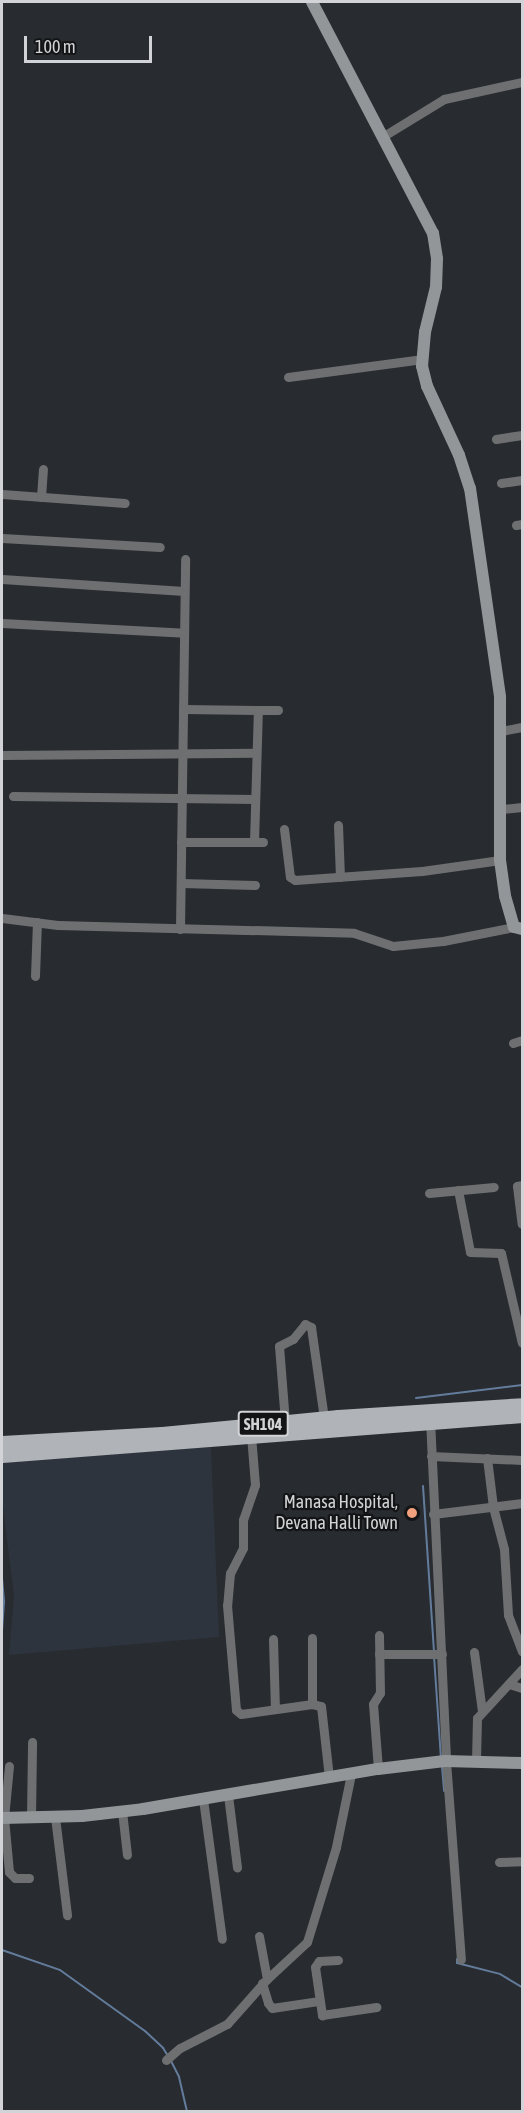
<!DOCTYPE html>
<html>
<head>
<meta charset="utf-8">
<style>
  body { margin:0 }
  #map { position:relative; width:524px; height:2113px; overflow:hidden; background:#282b2f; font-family:"Asap Condensed",sans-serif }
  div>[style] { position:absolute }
  .built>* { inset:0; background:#2d343d }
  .stream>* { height:2px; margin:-1px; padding:0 1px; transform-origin:1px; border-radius:1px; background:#637c9c }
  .street>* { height:9px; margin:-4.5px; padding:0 4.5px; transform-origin:4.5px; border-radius:4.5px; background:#6e6f71 }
  .secondary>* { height:12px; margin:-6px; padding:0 6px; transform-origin:6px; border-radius:6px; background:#939699 }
  .primary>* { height:15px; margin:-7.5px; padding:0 7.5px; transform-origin:7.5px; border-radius:7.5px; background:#b0b3b8 }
  .dots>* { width:16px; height:16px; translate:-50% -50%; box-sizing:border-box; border:3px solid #121415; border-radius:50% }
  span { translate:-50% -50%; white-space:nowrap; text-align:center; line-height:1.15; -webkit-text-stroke:4.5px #121415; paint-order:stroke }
  .shield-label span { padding:2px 4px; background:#121415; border:2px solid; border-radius:4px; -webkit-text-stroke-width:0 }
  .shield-label { font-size:16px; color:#d1d3d6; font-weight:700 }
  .poi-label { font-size:18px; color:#d1d3d6 }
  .right { translate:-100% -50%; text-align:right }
  .frame { position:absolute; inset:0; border:3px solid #d1d3d6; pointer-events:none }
  .scale { position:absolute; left:24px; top:36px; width:128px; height:27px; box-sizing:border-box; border:3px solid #d1d3d6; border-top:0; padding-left:8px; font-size:18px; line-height:21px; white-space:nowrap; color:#d1d3d6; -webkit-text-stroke:4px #121415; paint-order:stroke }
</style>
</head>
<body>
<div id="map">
  <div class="built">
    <div style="clip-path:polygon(211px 1447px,219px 1637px,9px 1655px,14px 1596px,2px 1498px,2px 1462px)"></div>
  </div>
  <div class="stream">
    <div style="left:416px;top:1398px;width:107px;rotate:-7deg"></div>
    <div style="left:423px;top:1486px;width:165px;rotate:86.2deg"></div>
    <div style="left:2px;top:1578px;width:24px;rotate:85deg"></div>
    <div style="left:4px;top:1602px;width:32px;rotate:94deg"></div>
    <div style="left:434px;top:1656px;width:102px;rotate:86.1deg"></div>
    <div style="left:442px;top:1767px;width:24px;rotate:85deg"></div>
    <div style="left:2px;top:1950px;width:61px;rotate:19deg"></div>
    <div style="left:60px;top:1970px;width:105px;rotate:35.7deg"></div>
    <div style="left:145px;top:2031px;width:25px;rotate:43deg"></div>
    <div style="left:163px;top:2048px;width:9px;rotate:58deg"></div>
    <div style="left:457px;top:1959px;width:4px;rotate:90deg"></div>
    <div style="left:457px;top:1963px;width:44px;rotate:14.3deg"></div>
    <div style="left:500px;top:1974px;width:26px;rotate:31deg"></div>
    <div style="left:171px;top:2061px;width:18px;rotate:63deg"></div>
    <div style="left:179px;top:2077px;width:36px;rotate:77deg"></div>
  </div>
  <div class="street">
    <div style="left:382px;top:137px;width:73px;rotate:-31.5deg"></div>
    <div style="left:444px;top:99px;width:80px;rotate:-12.3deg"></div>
    <div style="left:288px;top:377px;width:136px;rotate:-7.6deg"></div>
    <div style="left:496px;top:439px;width:26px;rotate:-9deg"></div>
    <div style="left:501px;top:483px;width:21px;rotate:-8deg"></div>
    <div style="left:2px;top:494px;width:123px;rotate:4.2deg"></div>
    <div style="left:41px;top:497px;width:28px;rotate:-86deg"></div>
    <div style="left:516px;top:525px;width:6px;rotate:-9deg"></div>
    <div style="left:2px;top:538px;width:158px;rotate:3.3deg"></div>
    <div style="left:2px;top:579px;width:182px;rotate:3.8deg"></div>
    <div style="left:2px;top:623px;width:182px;rotate:3.1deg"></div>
    <div style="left:183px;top:709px;width:75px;rotate:0.8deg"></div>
    <div style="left:501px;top:731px;width:21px;rotate:-11deg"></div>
    <div style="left:2px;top:755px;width:253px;rotate:-0.5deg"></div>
    <div style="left:13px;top:796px;width:242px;rotate:0.7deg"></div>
    <div style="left:502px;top:809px;width:20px;rotate:-6deg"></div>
    <div style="left:338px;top:825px;width:52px;rotate:87.8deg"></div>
    <div style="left:284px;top:829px;width:48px;rotate:82.9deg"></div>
    <div style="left:290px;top:877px;width:6px;rotate:31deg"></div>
    <div style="left:295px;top:880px;width:127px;rotate:-4.1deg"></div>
    <div style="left:422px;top:871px;width:79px;rotate:-8deg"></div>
    <div style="left:181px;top:842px;width:82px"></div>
    <div style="left:254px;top:842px;width:132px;rotate:-88.3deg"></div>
    <div style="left:258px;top:710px;width:20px"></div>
    <div style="left:181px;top:883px;width:74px;rotate:1.5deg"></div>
    <div style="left:2px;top:918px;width:56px;rotate:7.1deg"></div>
    <div style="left:58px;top:925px;width:296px;rotate:1.5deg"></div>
    <div style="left:354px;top:933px;width:41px;rotate:18.4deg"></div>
    <div style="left:393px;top:946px;width:50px;rotate:-5.7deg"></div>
    <div style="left:443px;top:941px;width:72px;rotate:-11.2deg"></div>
    <div style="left:180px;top:929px;width:370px;rotate:-89.2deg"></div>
    <div style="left:35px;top:976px;width:54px;rotate:-87.9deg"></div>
    <div style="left:513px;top:1043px;width:9px;rotate:-18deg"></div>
    <div style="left:522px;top:1185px;width:5px;rotate:169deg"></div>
    <div style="left:517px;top:1186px;width:38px;rotate:83deg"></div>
    <div style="left:458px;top:1190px;width:63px;rotate:79deg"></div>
    <div style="left:470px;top:1252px;width:31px;rotate:2deg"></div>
    <div style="left:501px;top:1253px;width:92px;rotate:76.9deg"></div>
    <div style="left:429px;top:1193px;width:65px;rotate:-5.3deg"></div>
    <div style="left:430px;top:1419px;width:342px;rotate:87.3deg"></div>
    <div style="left:446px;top:1761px;width:199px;rotate:85.7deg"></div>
    <div style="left:285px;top:1422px;width:76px;rotate:-94.5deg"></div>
    <div style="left:279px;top:1346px;width:16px;rotate:-27deg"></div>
    <div style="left:293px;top:1339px;width:19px;rotate:-51deg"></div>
    <div style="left:305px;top:1324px;width:7px;rotate:27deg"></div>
    <div style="left:311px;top:1327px;width:92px;rotate:81.9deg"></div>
    <div style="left:251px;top:1435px;width:50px;rotate:85.4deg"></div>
    <div style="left:255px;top:1485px;width:37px;rotate:109deg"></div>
    <div style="left:243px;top:1520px;width:28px;rotate:90deg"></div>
    <div style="left:243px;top:1548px;width:28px;rotate:117deg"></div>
    <div style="left:230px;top:1573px;width:32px;rotate:95deg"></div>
    <div style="left:227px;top:1605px;width:105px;rotate:85.1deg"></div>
    <div style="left:236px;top:1710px;width:6px;rotate:39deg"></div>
    <div style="left:241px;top:1714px;width:72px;rotate:-8deg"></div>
    <div style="left:431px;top:1456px;width:91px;rotate:2.5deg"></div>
    <div style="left:487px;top:1458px;width:49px;rotate:83deg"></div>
    <div style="left:493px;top:1507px;width:43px;rotate:75.3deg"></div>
    <div style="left:504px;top:1549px;width:66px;rotate:86.5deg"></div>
    <div style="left:508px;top:1615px;width:39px;rotate:69deg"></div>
    <div style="left:433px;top:1514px;width:90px;rotate:-7deg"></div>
    <div style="left:312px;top:1638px;width:66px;rotate:90deg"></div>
    <div style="left:312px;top:1704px;width:9px;rotate:13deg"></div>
    <div style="left:321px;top:1706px;width:71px;rotate:83.6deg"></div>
    <div style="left:273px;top:1639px;width:70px;rotate:88.4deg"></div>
    <div style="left:474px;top:1652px;width:60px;rotate:82.3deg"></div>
    <div style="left:379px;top:1654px;width:63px"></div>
    <div style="left:509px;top:1684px;width:14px;rotate:17deg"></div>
    <div style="left:476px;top:1761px;width:43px;rotate:-88.7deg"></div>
    <div style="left:477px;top:1718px;width:67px;rotate:-47.4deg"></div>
    <div style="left:9px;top:1766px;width:52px;rotate:95.5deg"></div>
    <div style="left:4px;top:1818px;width:54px;rotate:84.7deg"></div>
    <div style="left:9px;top:1872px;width:8px;rotate:45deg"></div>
    <div style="left:15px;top:1878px;width:14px"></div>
    <div style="left:378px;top:1769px;width:65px;rotate:-94.4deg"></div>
    <div style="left:373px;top:1704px;width:13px;rotate:-58deg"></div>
    <div style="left:380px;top:1693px;width:58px;rotate:-91deg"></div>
    <div style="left:228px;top:1795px;width:73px;rotate:82.9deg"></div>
    <div style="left:203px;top:1799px;width:141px;rotate:82.3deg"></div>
    <div style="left:122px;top:1811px;width:44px;rotate:83.5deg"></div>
    <div style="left:55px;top:1817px;width:99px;rotate:83deg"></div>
    <div style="left:31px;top:1818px;width:76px;rotate:-89.2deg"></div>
    <div style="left:499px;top:1862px;width:23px;rotate:-2deg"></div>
    <div style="left:259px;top:1936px;width:44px;rotate:79.5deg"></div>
    <div style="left:338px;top:1960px;width:19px;rotate:177deg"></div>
    <div style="left:319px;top:1961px;width:7px;rotate:124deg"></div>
    <div style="left:315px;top:1967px;width:49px;rotate:81.7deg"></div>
    <div style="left:322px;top:2015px;width:55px;rotate:-8.4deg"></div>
    <div style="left:262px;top:1983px;width:21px;rotate:73deg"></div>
    <div style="left:268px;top:2003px;width:6px;rotate:51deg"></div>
    <div style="left:272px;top:2008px;width:48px;rotate:-8.5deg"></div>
    <div style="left:166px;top:2060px;width:18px;rotate:-41deg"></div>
    <div style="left:180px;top:2048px;width:53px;rotate:-27.1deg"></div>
    <div style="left:227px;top:2024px;width:60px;rotate:-48.4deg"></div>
    <div style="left:267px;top:1979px;width:54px;rotate:-42.8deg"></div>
    <div style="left:307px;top:1942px;width:99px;rotate:-73deg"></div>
    <div style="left:336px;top:1847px;width:75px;rotate:-78.4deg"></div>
  </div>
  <div class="secondary">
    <div style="left:312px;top:2px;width:261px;rotate:62.4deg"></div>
    <div style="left:433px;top:233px;width:26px;rotate:81deg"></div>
    <div style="left:437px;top:259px;width:28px;rotate:92deg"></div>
    <div style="left:436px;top:287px;width:46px;rotate:103.7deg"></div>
    <div style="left:425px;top:332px;width:34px;rotate:95deg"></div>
    <div style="left:422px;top:366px;width:21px;rotate:76deg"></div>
    <div style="left:427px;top:386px;width:76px;rotate:65.1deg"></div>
    <div style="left:459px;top:455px;width:35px;rotate:72deg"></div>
    <div style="left:470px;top:488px;width:211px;rotate:81.8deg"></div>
    <div style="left:500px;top:697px;width:163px;rotate:90deg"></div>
    <div style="left:500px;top:860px;width:36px;rotate:82deg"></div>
    <div style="left:505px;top:896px;width:32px;rotate:74deg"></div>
    <div style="left:514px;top:927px;width:8px;rotate:14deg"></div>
    <div style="left:2px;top:1818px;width:80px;rotate:-1.4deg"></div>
    <div style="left:82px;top:1816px;width:61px;rotate:-6.5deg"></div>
    <div style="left:143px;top:1809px;width:238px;rotate:-9.7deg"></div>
    <div style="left:378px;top:1769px;width:67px;rotate:-6.8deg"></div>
    <div style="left:445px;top:1761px;width:77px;rotate:1.5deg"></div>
  </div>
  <div class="primary">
    <div style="left:2px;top:1443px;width:160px;rotate:-3.2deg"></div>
    <div style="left:162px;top:1434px;width:177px;rotate:-5.5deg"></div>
    <div style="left:338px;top:1417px;width:184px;rotate:-3.7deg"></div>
    <div style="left:2px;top:1455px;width:522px;rotate:-4.4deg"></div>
  </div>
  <div class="dots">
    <div style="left:412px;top:1513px;background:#f1a17d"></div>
  </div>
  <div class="shield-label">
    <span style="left:263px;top:1424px">SH104</span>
  </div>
  <div class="poi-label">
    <span class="right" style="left:398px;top:1513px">Manasa Hospital,<br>Devana Halli Town</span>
  </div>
  <div class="frame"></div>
  <div class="scale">100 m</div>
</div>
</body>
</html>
